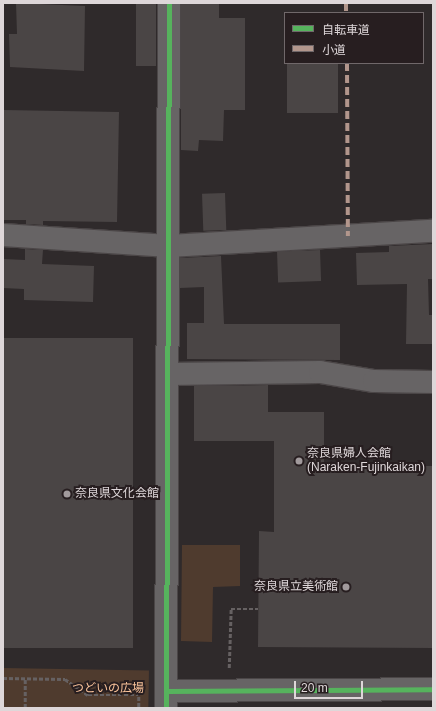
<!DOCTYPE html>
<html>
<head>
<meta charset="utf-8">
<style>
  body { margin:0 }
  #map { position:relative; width:436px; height:711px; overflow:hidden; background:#2f2a2b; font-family:Arial,"Noto Sans JP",sans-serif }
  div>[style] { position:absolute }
  .green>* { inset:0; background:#4f3b2e; transform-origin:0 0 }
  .building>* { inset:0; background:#4a4545; transform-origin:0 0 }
  .path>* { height:2.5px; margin-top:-1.25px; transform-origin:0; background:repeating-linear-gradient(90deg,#666162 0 4px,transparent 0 6px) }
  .roads { filter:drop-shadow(1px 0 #4b4647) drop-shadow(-1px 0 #4b4647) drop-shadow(0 1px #4b4647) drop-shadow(0 -1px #4b4647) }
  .minor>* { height:22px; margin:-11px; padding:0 11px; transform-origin:11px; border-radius:11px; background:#676465 }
  .quiet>* { height:4px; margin-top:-2px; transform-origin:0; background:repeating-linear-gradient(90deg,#b2968c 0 8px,transparent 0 12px) }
  .cycleway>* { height:5px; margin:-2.5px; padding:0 2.5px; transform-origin:2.5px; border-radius:2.5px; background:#56b35d }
  .dots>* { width:11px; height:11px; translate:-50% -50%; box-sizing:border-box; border:2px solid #271e20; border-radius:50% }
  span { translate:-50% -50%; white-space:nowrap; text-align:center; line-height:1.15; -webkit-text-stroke:4px #271e20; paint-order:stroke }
  .poi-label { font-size:12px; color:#ded7d9 }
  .left { translate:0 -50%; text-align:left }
  .right { translate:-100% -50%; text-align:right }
  .park-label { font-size:12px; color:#fac39a }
  .frame { position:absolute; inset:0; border:4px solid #ded7d9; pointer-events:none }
  .legend { position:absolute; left:284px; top:12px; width:140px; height:52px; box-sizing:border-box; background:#271e20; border:1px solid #70686a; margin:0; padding:5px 7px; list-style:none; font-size:12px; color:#ded7d9 }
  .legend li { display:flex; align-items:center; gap:8px; height:20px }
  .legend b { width:20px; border:1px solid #70686a }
  .scale { position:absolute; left:294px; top:681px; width:69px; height:18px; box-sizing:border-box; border:2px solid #ded7d9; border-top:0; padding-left:5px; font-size:12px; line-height:14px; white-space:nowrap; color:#ded7d9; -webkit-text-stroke:3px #271e20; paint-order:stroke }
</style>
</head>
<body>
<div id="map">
  <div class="green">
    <div style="clip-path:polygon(182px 545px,240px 545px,240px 586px,213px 587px,212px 642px,181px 641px)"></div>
    <div style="left:3px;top:668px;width:146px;height:40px;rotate:1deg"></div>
  </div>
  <div class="building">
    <div style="clip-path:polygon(16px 3px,85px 6px,84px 71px,10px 67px,9px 34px,17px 34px)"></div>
    <div style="left:136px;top:3px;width:20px;height:63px"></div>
    <div style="clip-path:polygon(181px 3px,219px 3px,219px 18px,245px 18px,245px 110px,224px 110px,223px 141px,199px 140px,198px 151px,181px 150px)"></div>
    <div style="left:287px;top:63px;width:51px;height:50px"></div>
    <div style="clip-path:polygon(3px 110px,119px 112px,117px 222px,43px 221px,43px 225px,26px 224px,26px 220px,3px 220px)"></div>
    <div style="left:225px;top:193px;width:37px;height:23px;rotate:88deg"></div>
    <div style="clip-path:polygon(433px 244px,433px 279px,428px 279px,429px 315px,433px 315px,433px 344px,406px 344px,407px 284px,357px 285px,356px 253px,389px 252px,389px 246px)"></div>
    <div style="clip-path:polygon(25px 249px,43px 250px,42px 264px,94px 266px,93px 302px,24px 300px,24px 289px,3px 288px,3px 259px,25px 260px)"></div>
    <div style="left:320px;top:250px;width:31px;height:43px;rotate:88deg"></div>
    <div style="clip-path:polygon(221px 256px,224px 324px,340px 324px,340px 360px,187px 359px,187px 323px,204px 323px,204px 287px,180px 288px,180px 258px)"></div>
    <div style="left:3px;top:338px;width:130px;height:310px"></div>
    <div style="clip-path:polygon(268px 385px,268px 412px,324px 412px,324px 466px,433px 466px,433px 648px,258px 647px,259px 531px,274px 532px,274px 441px,194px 441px,194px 386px)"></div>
  </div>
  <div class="path">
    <div style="left:229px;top:668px;width:59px;rotate:-88.1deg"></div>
    <div style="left:231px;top:609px;width:27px"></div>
    <div style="left:3px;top:678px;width:62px;rotate:0.9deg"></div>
    <div style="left:65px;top:679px;width:28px;rotate:35deg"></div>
    <div style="left:88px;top:695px;width:51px"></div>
    <div style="left:139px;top:685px;width:22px;rotate:90deg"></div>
    <div style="left:25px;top:708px;width:29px;rotate:-90deg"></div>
  </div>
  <div class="roads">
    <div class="minor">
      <div style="left:3px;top:235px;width:166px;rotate:3.8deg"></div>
      <div style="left:169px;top:246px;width:264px;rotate:-3.3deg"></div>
      <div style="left:169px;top:374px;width:151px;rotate:-0.8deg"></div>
      <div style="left:320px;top:372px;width:55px;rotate:9.5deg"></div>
      <div style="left:374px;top:381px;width:59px;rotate:1deg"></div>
      <div style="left:167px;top:691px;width:266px;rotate:-0.4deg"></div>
      <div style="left:166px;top:708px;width:705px;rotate:-89.76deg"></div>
    </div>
  </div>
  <div class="quiet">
    <div style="left:346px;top:3px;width:10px;rotate:90deg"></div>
    <div style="left:347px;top:63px;width:173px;rotate:89.7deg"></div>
  </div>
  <div class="cycleway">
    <div style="left:167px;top:691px;width:266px;rotate:-0.4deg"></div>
    <div style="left:166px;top:708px;width:705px;rotate:-89.76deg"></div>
  </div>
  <div class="dots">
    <div style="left:299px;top:461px;background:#a19a9c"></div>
    <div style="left:67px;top:494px;background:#a19a9c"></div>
    <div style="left:346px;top:587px;background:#a19a9c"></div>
  </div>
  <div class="poi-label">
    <span class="left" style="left:307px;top:461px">奈良県婦人会館<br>(Naraken-Fujinkaikan)</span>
    <span class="left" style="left:75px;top:494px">奈良県文化会館</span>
    <span class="right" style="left:338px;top:587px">奈良県立美術館</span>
  </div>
  <div class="park-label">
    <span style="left:108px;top:689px">つどいの広場</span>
  </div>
  <div class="frame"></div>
  <ul class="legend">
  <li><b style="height:5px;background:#56b35d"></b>自転車道</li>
  <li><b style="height:5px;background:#b2968c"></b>小道</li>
  </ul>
  <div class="scale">20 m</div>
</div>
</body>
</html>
